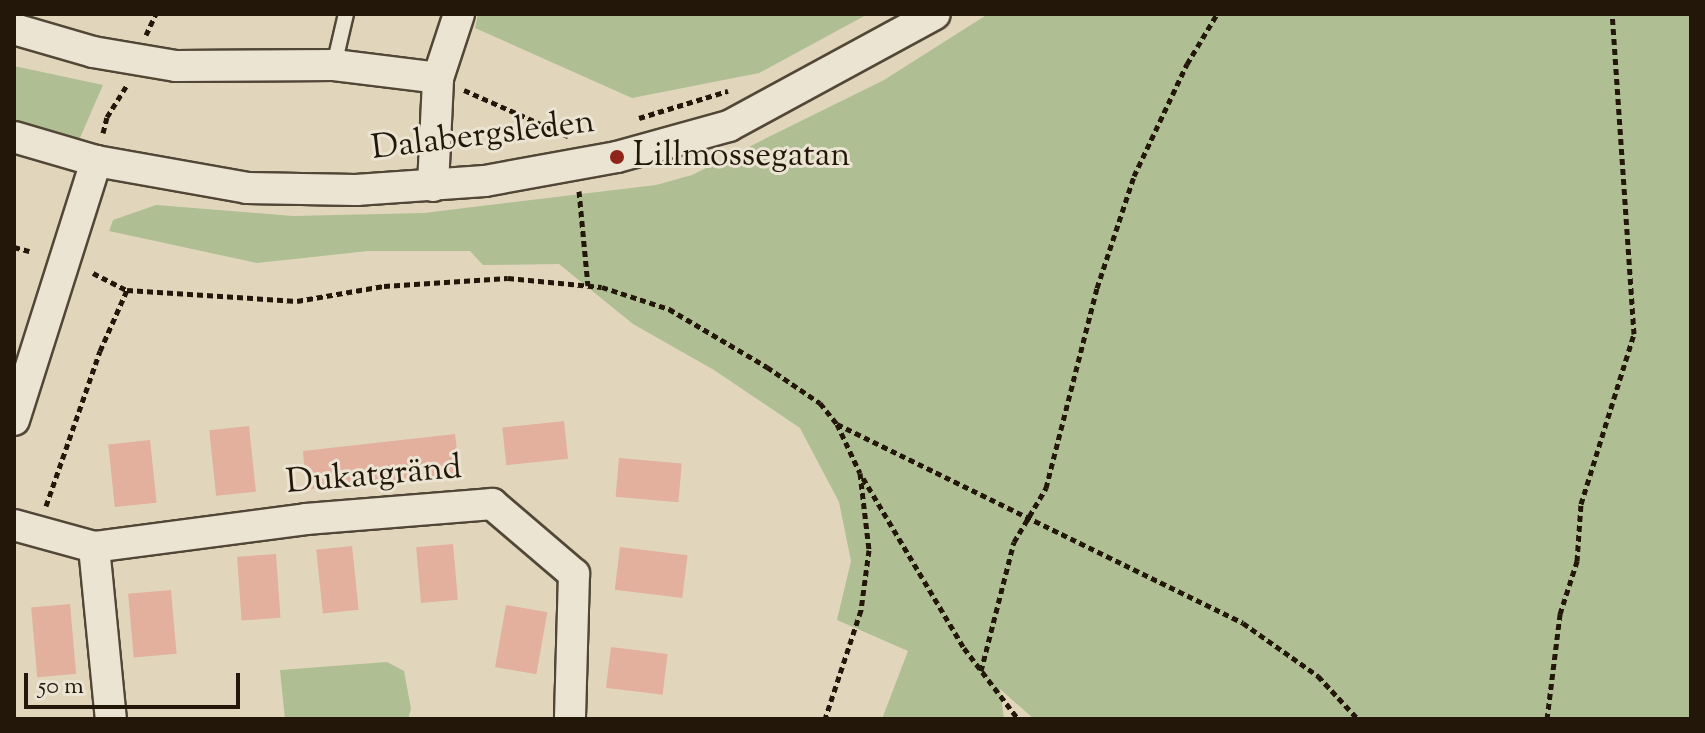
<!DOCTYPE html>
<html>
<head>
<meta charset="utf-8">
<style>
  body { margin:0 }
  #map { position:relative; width:1705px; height:733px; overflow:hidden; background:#e1d6bb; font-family:"Sorts Mill Goudy",serif }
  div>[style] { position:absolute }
  .green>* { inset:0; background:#afbe93 }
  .building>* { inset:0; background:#e2b09c; transform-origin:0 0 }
  .path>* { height:5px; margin-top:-2.5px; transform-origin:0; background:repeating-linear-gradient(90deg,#221709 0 6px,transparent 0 10px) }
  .roads { filter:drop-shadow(2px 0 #524736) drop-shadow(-2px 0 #524736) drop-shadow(0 2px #524736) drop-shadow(0 -2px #524736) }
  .service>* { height:14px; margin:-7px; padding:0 7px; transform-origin:7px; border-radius:7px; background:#ece4d3 }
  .minor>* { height:30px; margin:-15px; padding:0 15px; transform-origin:15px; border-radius:15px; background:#ece4d3 }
  .dots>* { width:22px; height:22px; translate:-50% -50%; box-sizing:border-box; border:4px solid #ece4d3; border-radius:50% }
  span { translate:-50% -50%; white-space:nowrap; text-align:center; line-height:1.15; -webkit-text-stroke:6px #ece4d3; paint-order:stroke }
  .street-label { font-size:34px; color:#221709 }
  .poi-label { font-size:34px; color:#221709 }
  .left { translate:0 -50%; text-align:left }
  .frame { position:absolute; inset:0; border:16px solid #221709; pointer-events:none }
  .scale { position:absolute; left:24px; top:673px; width:216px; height:36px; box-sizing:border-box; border:4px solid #221709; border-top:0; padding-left:10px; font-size:24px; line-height:28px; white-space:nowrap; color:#221709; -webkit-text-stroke:6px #ece4d3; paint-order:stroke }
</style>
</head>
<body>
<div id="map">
  <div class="green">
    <div style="clip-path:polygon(478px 14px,868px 14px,759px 73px,632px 98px,475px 28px)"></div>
    <div style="clip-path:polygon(988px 14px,1691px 14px,1691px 719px,1034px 719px,1000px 689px,1004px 719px,882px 719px,908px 651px,837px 620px,851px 561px,839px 502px,800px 428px,714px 370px,633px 324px,559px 264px,483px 265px,470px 251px,368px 251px,257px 263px,109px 231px,113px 220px,156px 205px,293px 216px,424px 213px,656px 185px,692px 175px,884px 80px)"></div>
    <div style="clip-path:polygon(14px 66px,103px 85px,79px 140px,14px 120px)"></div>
    <div style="clip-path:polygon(387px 662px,404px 671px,411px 709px,408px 719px,285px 719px,280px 670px)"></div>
  </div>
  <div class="building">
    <div style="left:564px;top:421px;width:38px;height:62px;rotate:84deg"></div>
    <div style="left:249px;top:426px;width:66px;height:40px;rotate:84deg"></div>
    <div style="clip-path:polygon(455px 434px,460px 476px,310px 489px,308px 477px,305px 477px,303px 451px)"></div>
    <div style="left:150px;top:440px;width:63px;height:42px;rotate:84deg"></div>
    <div style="left:619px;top:458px;width:63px;height:39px;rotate:5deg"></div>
    <div style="left:453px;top:544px;width:56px;height:37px;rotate:85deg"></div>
    <div style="left:352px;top:546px;width:64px;height:36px;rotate:84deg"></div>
    <div style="left:620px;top:547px;width:68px;height:43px;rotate:7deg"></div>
    <div style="left:276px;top:554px;width:64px;height:39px;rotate:86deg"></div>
    <div style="left:171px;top:590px;width:64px;height:43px;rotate:85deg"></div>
    <div style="left:70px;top:604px;width:70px;height:39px;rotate:85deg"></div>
    <div style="left:506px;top:605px;width:42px;height:63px;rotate:10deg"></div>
    <div style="left:611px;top:647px;width:57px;height:41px;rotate:7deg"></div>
  </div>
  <div class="path">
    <div style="left:146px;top:35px;width:23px;rotate:-65deg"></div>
    <div style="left:464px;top:90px;width:114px;rotate:23.9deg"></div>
    <div style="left:639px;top:118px;width:93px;rotate:-16.9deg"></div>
    <div style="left:103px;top:133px;width:16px;rotate:-76deg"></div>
    <div style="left:107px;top:117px;width:38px;rotate:-58deg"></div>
    <div style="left:579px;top:191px;width:95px;rotate:84.6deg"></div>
    <div style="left:14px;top:247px;width:16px;rotate:15deg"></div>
    <div style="left:93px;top:273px;width:38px;rotate:27deg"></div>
    <div style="left:837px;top:424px;width:452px;rotate:26.1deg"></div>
    <div style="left:1243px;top:623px;width:92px;rotate:35.2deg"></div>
    <div style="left:1318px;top:676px;width:59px;rotate:47.1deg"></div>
    <div style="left:863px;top:478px;width:198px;rotate:59.3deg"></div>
    <div style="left:964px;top:648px;width:89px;rotate:52.7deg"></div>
    <div style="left:46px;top:506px;width:164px;rotate:-70.8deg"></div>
    <div style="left:100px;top:351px;width:67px;rotate:-66.1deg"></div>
    <div style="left:127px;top:290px;width:170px;rotate:3.7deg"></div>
    <div style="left:297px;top:301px;width:88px;rotate:-9.8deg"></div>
    <div style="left:384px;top:286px;width:124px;rotate:-3.7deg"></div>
    <div style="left:508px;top:278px;width:94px;rotate:5.5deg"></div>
    <div style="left:602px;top:287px;width:71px;rotate:18.2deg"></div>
    <div style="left:669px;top:309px;width:114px;rotate:30.6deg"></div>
    <div style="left:767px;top:367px;width:64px;rotate:34.2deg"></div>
    <div style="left:820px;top:403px;width:27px;rotate:51deg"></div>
    <div style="left:837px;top:424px;width:54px;rotate:64.9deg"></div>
    <div style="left:860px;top:473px;width:78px;rotate:83.3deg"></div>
    <div style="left:869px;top:550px;width:61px;rotate:97.6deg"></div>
    <div style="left:861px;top:610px;width:115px;rotate:108.3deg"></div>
    <div style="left:981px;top:671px;width:133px;rotate:-75.7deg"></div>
    <div style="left:1014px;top:542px;width:63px;rotate:-59.3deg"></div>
    <div style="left:1046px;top:488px;width:206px;rotate:-75.7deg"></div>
    <div style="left:1097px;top:288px;width:118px;rotate:-71.7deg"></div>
    <div style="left:1134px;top:176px;width:124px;rotate:-64.7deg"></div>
    <div style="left:1187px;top:64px;width:58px;rotate:-59deg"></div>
    <div style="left:1547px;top:719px;width:106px;rotate:-82.9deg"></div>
    <div style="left:1560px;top:614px;width:56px;rotate:-72.2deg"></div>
    <div style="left:1577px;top:561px;width:57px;rotate:-86deg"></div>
    <div style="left:1581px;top:504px;width:178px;rotate:-72.7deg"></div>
    <div style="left:1634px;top:334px;width:321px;rotate:-93.9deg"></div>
  </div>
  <div class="roads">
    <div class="service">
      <div style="left:334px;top:65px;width:52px;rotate:-76.8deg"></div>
    </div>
    <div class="minor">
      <div style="left:14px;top:29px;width:82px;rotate:16.2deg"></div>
      <div style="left:93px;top:52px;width:84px;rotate:9.6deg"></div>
      <div style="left:176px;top:66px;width:158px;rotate:-0.4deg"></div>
      <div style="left:334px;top:65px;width:105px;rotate:7.1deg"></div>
      <div style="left:14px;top:137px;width:85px;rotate:16.3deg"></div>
      <div style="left:96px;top:161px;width:153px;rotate:10.1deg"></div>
      <div style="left:247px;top:188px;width:109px;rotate:1.1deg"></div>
      <div style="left:356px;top:190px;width:129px;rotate:-4deg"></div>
      <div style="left:485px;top:181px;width:134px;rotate:-10.3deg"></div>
      <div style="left:617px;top:157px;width:116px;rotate:-15.5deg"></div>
      <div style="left:729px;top:126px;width:234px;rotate:-28.5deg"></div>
      <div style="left:433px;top:186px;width:108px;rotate:-87.3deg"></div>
      <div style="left:438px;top:78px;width:67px;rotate:-71.8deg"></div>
      <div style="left:14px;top:420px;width:272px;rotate:-72.4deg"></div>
      <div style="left:14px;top:525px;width:83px;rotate:15.4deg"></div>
      <div style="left:94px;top:547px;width:214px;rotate:-7.5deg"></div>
      <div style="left:306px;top:519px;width:187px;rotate:-4.6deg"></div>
      <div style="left:492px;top:504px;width:108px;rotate:40.5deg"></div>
      <div style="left:574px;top:574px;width:145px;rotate:91.6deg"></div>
      <div style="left:94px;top:547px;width:173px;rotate:84.4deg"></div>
    </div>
  </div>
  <div class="dots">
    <div style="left:617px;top:157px;background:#8f2418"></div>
  </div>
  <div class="street-label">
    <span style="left:483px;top:136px;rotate:-7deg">Dalabergsleden</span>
    <span style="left:374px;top:476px;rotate:-5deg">Dukatgränd</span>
  </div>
  <div class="poi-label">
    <span class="left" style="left:633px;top:157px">Lillmossegatan</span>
  </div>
  <div class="frame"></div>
  <div class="scale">50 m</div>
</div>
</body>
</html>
